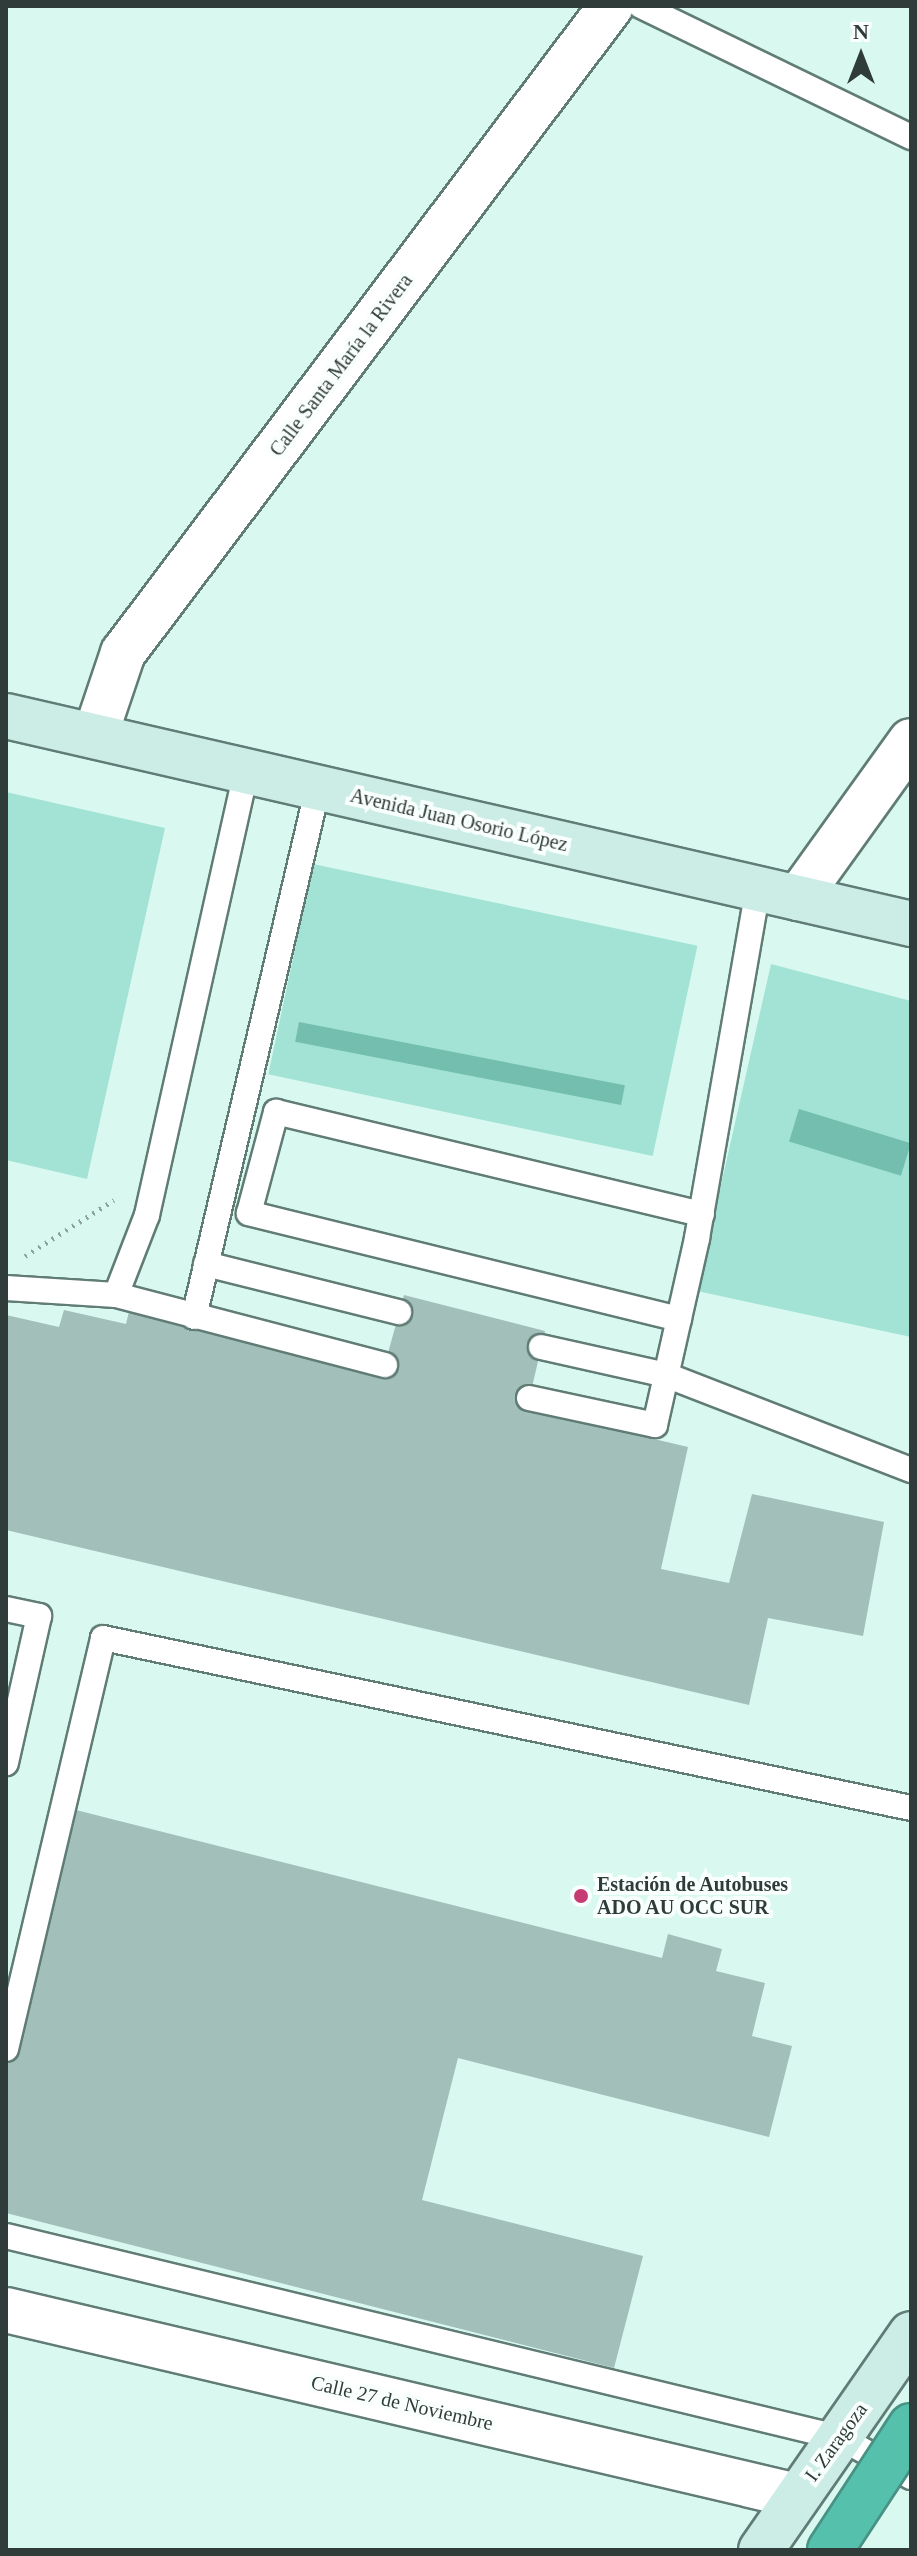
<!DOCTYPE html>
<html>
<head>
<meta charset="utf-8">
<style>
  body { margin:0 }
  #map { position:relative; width:917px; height:2556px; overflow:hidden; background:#d9f8f0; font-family:"Times New Roman",serif }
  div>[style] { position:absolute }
  .green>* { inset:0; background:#a2e3d5; transform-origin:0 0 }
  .water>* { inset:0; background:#73beae; transform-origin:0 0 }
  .building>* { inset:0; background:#a2c0b9 }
  .path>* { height:5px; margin-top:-2.5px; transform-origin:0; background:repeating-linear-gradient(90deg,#8ba19c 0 2px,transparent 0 8px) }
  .roads { filter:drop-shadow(2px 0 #607c75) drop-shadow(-2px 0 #607c75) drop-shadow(0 2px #607c75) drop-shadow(0 -2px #607c75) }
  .lane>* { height:24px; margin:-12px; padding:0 12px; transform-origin:12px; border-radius:12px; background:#fff }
  .street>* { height:44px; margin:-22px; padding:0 22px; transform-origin:22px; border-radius:22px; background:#fff }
  .secondary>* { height:44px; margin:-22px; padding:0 22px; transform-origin:22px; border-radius:22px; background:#ccece6 }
  .bridges { filter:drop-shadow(2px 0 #489284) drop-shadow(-2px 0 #489284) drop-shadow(0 2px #489284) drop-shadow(0 -2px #489284) }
  .highway-bridge>* { height:44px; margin:-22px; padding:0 22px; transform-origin:22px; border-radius:22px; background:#55c0ac }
  .dots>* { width:22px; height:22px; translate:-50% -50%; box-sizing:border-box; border:4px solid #f9fffd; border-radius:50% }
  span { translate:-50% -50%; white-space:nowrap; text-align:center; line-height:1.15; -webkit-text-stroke:8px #f9fffd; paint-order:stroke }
  .street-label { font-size:20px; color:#303c3a }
  .poi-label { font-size:20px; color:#303c3a; font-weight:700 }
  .left { translate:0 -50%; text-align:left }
  .frame { position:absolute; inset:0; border:8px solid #303c3a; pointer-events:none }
  .north { position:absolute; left:821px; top:16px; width:80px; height:80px; -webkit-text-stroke:6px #f9fffd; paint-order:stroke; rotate:0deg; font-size:22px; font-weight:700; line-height:32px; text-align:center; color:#303c3a }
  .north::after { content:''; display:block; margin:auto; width:28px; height:36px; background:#303c3a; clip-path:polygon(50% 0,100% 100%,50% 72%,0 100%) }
</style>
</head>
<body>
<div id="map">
  <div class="green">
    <div style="clip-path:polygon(6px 792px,165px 828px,87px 1179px,6px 1160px)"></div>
    <div style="left:313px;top:864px;width:393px;height:215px;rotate:12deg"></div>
    <div style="clip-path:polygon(771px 964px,911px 1001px,911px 1337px,697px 1291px)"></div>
  </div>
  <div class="water">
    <div style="left:299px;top:1022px;width:332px;height:20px;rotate:11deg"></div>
    <div style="left:799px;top:1109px;width:117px;height:34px;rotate:17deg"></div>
  </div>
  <div class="building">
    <div style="clip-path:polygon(404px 1295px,545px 1331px,527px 1409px,688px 1447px,661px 1569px,729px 1583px,752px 1494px,884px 1522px,863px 1636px,768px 1618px,749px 1705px,6px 1530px,6px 1315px,59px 1327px,64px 1310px,126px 1324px,130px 1307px,383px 1371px)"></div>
    <div style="clip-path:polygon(72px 1809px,662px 1958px,668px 1934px,722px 1949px,716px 1971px,765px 1983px,752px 2036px,792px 2046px,769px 2137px,458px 2058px,422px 2200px,643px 2256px,614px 2368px,6px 2213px,6px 2072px)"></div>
  </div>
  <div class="path">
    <div style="left:25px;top:1256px;width:105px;rotate:-32.2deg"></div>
  </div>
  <div class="roads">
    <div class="lane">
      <div style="left:641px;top:6px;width:300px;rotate:25.9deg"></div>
      <div style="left:206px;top:1264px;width:199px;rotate:14deg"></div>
      <div style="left:6px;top:1288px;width:110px;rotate:3.6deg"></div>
      <div style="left:116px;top:1295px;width:86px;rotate:-68.8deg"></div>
      <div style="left:147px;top:1215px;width:455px;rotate:-77.4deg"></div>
      <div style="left:116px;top:1295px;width:278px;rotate:14.6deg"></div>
      <div style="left:194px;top:1317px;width:544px;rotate:-76.83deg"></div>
      <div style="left:679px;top:1319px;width:443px;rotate:-166.2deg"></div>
      <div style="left:249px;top:1213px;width:105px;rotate:-75deg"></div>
      <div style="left:276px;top:1112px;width:438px;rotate:13.5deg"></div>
      <div style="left:541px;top:1347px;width:128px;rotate:12.6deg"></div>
      <div style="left:666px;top:1375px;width:263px;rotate:21.2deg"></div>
      <div style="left:529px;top:1398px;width:129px;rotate:12.1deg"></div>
      <div style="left:655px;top:1425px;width:192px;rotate:-77.3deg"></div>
      <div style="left:697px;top:1238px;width:354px;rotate:-80.1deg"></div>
      <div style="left:6px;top:1609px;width:34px;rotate:12deg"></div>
      <div style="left:39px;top:1616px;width:151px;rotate:102.7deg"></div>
      <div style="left:6px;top:2049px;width:422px;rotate:-76.7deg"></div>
      <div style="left:103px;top:1638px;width:826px;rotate:11.88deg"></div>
      <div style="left:6px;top:2236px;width:859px;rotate:13.6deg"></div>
      <div style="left:841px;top:2438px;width:80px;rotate:29.1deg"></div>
    </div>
    <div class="street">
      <div style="left:95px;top:736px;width:88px;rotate:-71.4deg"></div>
      <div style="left:123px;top:653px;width:810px;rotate:-52.97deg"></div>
      <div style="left:798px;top:898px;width:193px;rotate:-54.3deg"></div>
      <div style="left:6px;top:2310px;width:813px;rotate:13.23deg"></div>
    </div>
    <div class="secondary">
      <div style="left:6px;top:716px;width:929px;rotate:12.94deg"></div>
      <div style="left:761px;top:2550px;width:263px;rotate:-55.2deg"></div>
    </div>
  </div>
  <div class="bridges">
    <div class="highway-bridge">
      <div style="left:830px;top:2550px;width:148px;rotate:-56.8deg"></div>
    </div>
  </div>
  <div class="dots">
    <div style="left:581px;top:1896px;background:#c53c75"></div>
  </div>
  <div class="street-label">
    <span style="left:341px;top:365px;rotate:-53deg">Calle Santa María la Rivera</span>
    <span style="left:459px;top:820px;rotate:13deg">Avenida Juan Osorio López</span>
    <span style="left:402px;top:2403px;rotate:13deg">Calle 27 de Noviembre</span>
    <span style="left:836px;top:2442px;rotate:-54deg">I. Zaragoza</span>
  </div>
  <div class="poi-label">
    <span class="left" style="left:597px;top:1896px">Estación de Autobuses<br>ADO AU OCC SUR</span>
  </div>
  <div class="frame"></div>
  <div class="north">N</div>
</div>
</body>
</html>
